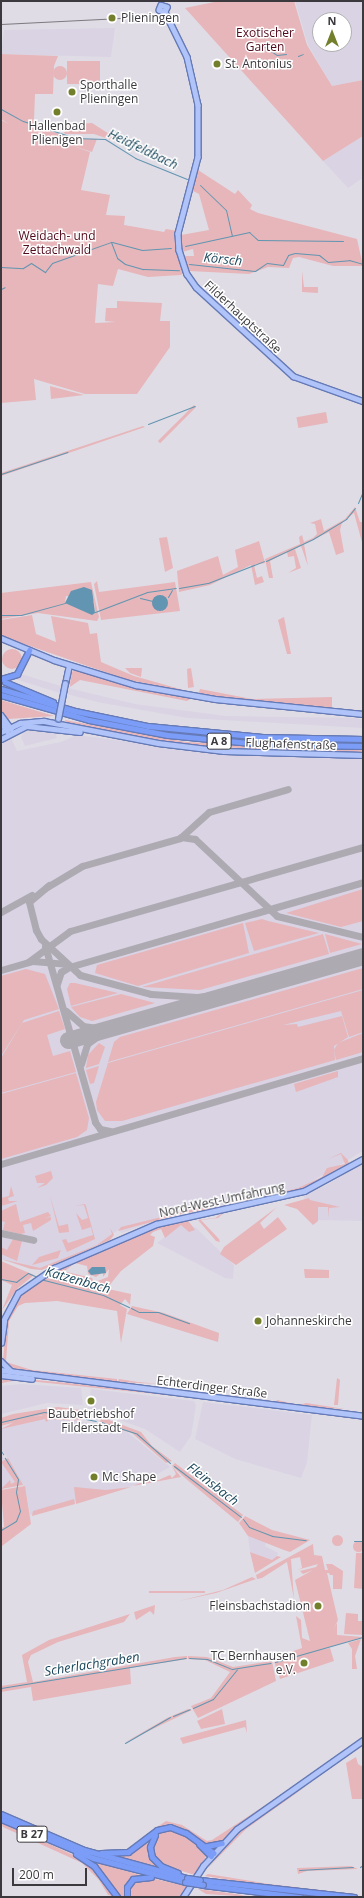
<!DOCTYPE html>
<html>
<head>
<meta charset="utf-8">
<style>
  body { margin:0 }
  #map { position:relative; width:364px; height:1898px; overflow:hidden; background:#e0dce5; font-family:"Open Sans",sans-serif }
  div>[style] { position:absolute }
  .built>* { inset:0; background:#d9d3e4 }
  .green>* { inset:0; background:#e6b6ba; transform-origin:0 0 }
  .round { border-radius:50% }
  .water>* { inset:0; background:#6195b1 }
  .stream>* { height:1px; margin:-0.5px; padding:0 0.5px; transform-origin:0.5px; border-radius:0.5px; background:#6195b1 }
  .taxiway>* { height:7px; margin:-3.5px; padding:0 3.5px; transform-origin:3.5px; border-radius:3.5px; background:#aeaab2 }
  .runway>* { height:17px; margin:-8.5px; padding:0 8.5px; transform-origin:8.5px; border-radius:8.5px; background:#aeaab2 }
  .roads { filter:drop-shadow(1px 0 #657ab6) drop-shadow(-1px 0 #657ab6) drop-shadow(0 1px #657ab6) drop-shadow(0 -1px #657ab6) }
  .major>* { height:4.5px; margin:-2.25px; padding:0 2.25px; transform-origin:2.25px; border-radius:2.25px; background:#b0c4fa }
  .highway>* { height:5px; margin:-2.5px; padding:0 2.5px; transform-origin:2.5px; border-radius:2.5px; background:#7c9df7 }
  .tram>* { height:1px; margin:-0.5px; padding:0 0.5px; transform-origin:0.5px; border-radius:0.5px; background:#7c797f }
  .bridges { filter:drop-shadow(1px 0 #657ab6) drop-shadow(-1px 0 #657ab6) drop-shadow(0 1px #657ab6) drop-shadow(0 -1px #657ab6) }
  .major-bridge>* { height:4.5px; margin:-2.25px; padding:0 2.25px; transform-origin:2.25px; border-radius:2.25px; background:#b0c4fa }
  .highway-bridge>* { height:5px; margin:-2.5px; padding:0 2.5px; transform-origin:2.5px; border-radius:2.5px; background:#7c9df7 }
  .dots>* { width:11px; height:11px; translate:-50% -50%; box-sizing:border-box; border:2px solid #fff; border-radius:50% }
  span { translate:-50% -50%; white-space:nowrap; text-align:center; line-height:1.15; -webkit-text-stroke:3px #fff; paint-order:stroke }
  .shield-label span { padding:1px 3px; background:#fff; border:1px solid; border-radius:3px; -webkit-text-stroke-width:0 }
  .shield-label { font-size:11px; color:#3b393d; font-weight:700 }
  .poi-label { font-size:12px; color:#3b393d }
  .left { translate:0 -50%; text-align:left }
  .right { translate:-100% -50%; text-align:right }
  .park-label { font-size:12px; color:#500a1c }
  .street-label { font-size:12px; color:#3b393d }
  .water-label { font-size:13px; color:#1a465b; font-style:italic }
  .frame { position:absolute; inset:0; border:2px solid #3b393d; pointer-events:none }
  .north { position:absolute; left:312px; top:12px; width:40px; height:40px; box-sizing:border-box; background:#fff; border:1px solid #b1b0b1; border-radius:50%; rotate:0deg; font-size:11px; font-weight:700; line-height:16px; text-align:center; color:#3b393d }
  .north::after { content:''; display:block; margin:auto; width:14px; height:18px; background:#737f2b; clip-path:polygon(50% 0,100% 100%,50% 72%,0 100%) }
  .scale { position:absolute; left:12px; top:1868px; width:75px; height:18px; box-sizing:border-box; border:2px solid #3b393d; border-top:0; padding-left:5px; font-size:12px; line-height:14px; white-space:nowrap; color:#3b393d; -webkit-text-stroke:3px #fff; paint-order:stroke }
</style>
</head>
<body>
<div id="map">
  <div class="built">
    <div style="clip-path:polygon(evenodd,295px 1px,363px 1px,363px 80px,332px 86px,308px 45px,295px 1px,320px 20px,344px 20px,344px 44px,320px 44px,320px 20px)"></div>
    <div style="clip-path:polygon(115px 28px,111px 57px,1px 54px,4px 30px)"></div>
    <div style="clip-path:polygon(363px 136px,363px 178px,348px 188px,323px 161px)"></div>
    <div style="clip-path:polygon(21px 674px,61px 686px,60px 693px,15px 679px)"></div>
    <div style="clip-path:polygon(68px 688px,135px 704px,226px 716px,354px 718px,363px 720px,363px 728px,187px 718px,97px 702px,67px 694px)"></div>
    <div style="clip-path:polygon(32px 730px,55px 732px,57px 738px,25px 746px,21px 737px,24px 732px)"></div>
    <div style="clip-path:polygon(9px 734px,17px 751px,61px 742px,77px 735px,223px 754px,363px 757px,363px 1151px,297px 1190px,164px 1218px,122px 1233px,118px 1230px,98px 1245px,38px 1270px,1px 1259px,1px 739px)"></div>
    <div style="clip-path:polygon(363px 1163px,363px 1221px,317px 1220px,305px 1215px,304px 1194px,325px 1186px)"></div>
    <div style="clip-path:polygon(181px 1225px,195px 1227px,234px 1265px,233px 1279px,225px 1278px,157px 1243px)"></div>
    <div style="clip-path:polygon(21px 1384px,81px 1388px,83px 1405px,47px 1403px,1px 1414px,1px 1386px)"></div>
    <div style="clip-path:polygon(91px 1389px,194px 1401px,196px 1405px,191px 1436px,180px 1452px,145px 1429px,88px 1409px)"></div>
    <div style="clip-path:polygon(203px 1402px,312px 1415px,307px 1463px,301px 1478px,235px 1459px,195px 1439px)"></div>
    <div style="clip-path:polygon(39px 1417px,68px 1419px,127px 1432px,170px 1467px,139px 1484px,30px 1515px,26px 1491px,1px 1447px,1px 1428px)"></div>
    <div style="clip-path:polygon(1px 1454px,19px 1485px,1px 1489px)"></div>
    <div style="clip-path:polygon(248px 1536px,266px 1542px,265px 1546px,278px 1553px,276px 1558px,272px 1560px,250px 1552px)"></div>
  </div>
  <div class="green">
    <div style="clip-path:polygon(219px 1px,294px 1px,307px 45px,332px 86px,363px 80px,363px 136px,323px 161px,185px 8px)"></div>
    <div style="clip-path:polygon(1px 54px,58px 56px,54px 66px,53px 94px,35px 94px,34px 120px,42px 124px,41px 128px,75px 139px,97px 139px,92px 152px,67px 144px,90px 152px,81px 190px,110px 195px,106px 215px,125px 216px,124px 225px,164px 232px,166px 229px,178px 231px,177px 252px,184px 272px,181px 275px,148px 277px,118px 269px,113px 286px,98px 284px,95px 323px,116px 322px,105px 321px,106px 308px,117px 308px,117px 301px,162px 303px,160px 321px,170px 321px,170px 347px,137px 394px,85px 394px,34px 379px,36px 400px,1px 403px,1px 120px,9px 124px,1px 119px)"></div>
    <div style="left:67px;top:61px;width:33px;height:23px"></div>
    <div class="round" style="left:53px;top:66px;width:14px;height:14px"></div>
    <div style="clip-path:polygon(92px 123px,114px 137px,114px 141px,94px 134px,65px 134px,62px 129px,63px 124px,75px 128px,76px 124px)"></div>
    <div style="clip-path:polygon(198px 170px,235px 194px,238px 190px,252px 205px,250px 209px,258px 213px,357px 239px,363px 266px,333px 266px,299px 257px,293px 258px,289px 268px,268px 267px,249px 274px,189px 271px,183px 256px,194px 256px,193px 249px,182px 252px,181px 235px,209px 230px,199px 194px,193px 191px)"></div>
    <div style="clip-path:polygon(302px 271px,304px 287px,318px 287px,318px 293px,302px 292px)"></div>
    <div style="clip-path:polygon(50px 386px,84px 395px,51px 399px)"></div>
    <div style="left:194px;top:405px;width:3px;height:51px;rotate:45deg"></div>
    <div style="left:326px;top:412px;width:11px;height:30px;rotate:80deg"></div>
    <div style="clip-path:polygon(143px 426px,145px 427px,1px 476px,1px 473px)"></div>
    <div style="clip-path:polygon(355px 507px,360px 522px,363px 522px,363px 546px,354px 513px,342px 523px,340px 530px,344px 552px,336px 555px,329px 532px,304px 544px,308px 566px,301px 546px,295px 549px,301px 568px,288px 573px,296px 568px,294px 556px,288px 557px,287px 552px,270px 561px,273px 578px,269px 578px,265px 559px,300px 544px,299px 537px,302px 535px,304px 542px,313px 538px,317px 534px,315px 524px,310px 523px,321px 519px,324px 531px,345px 519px)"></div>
    <div style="clip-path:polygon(167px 537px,173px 568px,165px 572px,159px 538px)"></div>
    <div style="clip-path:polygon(259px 541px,265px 563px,254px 565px,257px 578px,262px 576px,264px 582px,255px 585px,251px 565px,210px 585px,179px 592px,177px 571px,218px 556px,223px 575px,238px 567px,235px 550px)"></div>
    <div style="clip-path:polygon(97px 581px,99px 592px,175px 582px,180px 611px,101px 620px,94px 584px)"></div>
    <div style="clip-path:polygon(evenodd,91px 582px,99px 617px,97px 621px,38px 613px,1px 619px,1px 593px,91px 582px,66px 596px,94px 601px,95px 613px,65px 603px,66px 596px)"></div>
    <div style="clip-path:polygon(32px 615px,36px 634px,56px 642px,51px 616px,88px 623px,90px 634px,97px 633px,101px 662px,134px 676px,194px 693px,128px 680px,1px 636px,1px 620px)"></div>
    <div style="clip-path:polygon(284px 617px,291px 654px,287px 654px,278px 620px)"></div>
    <div class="round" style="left:2px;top:649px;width:20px;height:20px"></div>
    <div style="clip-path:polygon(125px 668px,142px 668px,141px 677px,130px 673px)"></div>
    <div style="clip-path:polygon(191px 668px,194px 687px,188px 688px,187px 669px)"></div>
    <div style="clip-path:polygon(77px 670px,143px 688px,192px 698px,187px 701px,80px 680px,70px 687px,71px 672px)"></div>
    <div style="clip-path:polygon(200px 689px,252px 699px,332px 697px,332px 710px,198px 695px)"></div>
    <div style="clip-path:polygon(1px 700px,54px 716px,8px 719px,1px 712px)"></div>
    <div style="clip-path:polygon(65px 720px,186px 742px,363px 750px,363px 754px,176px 745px,66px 724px)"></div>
    <div style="clip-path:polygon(363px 889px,363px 921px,341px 927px,286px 913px)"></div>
    <div style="clip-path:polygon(262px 919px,268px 921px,319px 933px,254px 951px,245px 923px)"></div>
    <div style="clip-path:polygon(243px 923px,249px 953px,138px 986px,95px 973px,97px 965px)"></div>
    <div style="clip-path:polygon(323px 934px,329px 954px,200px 990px,142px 987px)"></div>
    <div style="clip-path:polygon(325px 934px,362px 944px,330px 953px)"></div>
    <div style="clip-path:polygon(363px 968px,363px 989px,108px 1062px,114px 1042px,120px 1037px)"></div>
    <div style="clip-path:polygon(26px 969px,45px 974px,59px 1009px,24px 1020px,1px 1056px,1px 976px)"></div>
    <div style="clip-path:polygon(70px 983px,75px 983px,118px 993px,71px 1006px,67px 989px)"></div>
    <div style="clip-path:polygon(363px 990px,363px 1032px,349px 1037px,341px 1011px,283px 1025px,297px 1024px,298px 1027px,342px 1016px,348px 1037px,334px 1046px,335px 1060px,122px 1121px,105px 1121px,97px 1110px,96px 1102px,108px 1063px)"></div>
    <div style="clip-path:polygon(121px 994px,155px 1003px,92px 1021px,80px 1017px,71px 1007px)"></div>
    <div style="clip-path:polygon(59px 1011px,65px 1029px,47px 1035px,53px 1056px,70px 1051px,76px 1072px,1px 1093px,1px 1058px,22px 1023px)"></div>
    <div style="clip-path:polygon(363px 1033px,363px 1052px,336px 1060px,334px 1050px,338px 1043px)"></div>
    <div style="clip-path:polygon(99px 1043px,105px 1047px,99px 1064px,86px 1068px,88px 1055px)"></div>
    <div style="clip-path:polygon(99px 1066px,94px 1083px,90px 1084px,86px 1070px)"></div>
    <div style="clip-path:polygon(338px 1071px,338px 1077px,296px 1092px,294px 1084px)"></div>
    <div style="clip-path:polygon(76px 1073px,89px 1118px,87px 1130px,77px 1137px,1px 1159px,1px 1094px)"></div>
    <div style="clip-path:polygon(341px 1153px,348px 1160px,349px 1164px,311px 1186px,297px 1191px,233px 1205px,181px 1214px,118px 1231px,121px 1227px,202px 1207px,204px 1209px,232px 1205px,238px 1198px,254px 1199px,298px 1188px,322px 1177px,327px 1168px,345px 1164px,341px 1154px,328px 1159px)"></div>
    <div style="clip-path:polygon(51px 1171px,53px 1178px,46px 1185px,37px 1188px,45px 1183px,37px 1183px,35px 1176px)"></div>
    <div style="clip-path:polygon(11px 1186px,14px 1196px,8px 1198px,9px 1201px,18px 1201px,1px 1206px,1px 1198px,9px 1196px)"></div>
    <div style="clip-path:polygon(50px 1196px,59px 1226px,68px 1224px,69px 1232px,59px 1233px)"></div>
    <div style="clip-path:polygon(309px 1198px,310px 1200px,340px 1207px,329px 1208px,328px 1218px,328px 1207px,318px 1207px,318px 1221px,313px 1225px,297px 1209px,284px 1205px)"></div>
    <div style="clip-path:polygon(16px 1204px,20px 1222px,48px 1212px,51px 1216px,45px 1218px,51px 1217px,51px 1220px,33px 1231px,31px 1223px,23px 1225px,25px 1233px,20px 1234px,3px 1230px,5px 1222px,1px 1221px,1px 1211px)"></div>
    <div style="clip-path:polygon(85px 1204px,86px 1206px,95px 1239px,67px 1252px,62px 1240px,66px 1239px,68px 1243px,93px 1235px,91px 1227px,82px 1230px,76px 1213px,82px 1220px,88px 1218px,84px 1205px,75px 1206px)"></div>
    <div style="clip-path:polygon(277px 1207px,260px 1223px,264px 1229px,278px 1217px,287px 1229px,236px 1265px,220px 1254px,224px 1247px)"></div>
    <div style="clip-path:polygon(226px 1211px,218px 1218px,201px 1220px,219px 1239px,220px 1242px,216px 1241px,198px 1220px,215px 1218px)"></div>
    <div style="clip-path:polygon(187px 1219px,195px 1230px,189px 1232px,181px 1225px,165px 1238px,161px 1229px,153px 1232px,150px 1235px,155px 1237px,153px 1246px,121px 1271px,108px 1287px,95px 1282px,108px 1277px,109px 1269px,103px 1277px,103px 1272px,96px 1277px,88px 1274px,87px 1266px,75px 1263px,58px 1276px,41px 1277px,146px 1231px)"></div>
    <div style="clip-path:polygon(110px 1228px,114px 1235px,110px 1240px,42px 1270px,31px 1269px,1px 1259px,40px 1268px,97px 1245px,112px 1234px)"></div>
    <div style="clip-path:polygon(13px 1239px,22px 1241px,17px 1261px,1px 1254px,1px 1247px,7px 1250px)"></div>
    <div style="clip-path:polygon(61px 1250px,58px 1258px,32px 1265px,39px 1257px)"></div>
    <div style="clip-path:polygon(1px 1261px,34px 1275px,18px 1288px,2px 1310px,12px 1285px,1px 1280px)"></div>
    <div style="clip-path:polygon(304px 1269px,329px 1270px,329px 1278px,305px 1278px)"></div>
    <div style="clip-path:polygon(67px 1272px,92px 1278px,94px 1283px,63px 1277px)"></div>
    <div style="clip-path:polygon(58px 1278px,131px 1294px,130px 1305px,125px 1299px,120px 1305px,127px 1309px,121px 1343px,117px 1311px,57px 1301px,25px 1303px,18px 1306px,9px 1321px,6px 1362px,32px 1370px,117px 1379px,117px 1382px,31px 1372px,12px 1368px,3px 1361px,7px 1316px,19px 1295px,41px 1279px)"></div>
    <div style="clip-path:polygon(132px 1306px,164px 1313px,219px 1333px,218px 1342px,127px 1314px)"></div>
    <div style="clip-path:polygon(3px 1377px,68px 1383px,196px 1398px,18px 1380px,2px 1383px)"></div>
    <div style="clip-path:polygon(337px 1378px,340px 1380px,338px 1405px,334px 1405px)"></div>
    <div style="clip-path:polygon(119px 1379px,138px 1382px,160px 1384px,118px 1382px)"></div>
    <div style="clip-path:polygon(277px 1400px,299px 1405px,306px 1403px,345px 1409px,307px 1407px,276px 1403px)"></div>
    <div style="clip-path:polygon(58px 1407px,80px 1410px,81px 1420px,41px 1415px,1px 1426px,1px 1418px,13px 1414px)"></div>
    <div style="clip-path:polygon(44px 1415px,81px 1421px,50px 1419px,46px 1422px,45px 1419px,1px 1429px,20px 1419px)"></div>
    <div style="clip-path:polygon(101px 1417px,141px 1432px,152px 1446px,172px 1461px,166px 1463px,132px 1433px,100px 1424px)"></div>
    <div style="clip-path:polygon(8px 1458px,23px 1485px,1px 1489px,10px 1480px,11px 1484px,15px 1482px,1px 1462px)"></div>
    <div style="clip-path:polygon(175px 1463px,243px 1515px,238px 1522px,185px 1478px,172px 1466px)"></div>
    <div style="clip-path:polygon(172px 1466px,181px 1477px,133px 1486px,155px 1477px,156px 1481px,170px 1475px,172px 1478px,176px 1474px)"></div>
    <div style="clip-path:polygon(25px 1486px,31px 1524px,2px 1546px,1px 1528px,4px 1527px,1px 1490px)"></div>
    <div style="clip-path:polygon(74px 1487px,106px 1490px,131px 1487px,76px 1504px)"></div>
    <div style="clip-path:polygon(74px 1499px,75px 1504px,32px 1516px,33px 1511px)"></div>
    <div style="clip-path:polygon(245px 1516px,272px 1530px,310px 1540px,290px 1552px,284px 1550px,248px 1536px,239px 1523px)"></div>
    <div class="round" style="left:331.5px;top:1534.5px;width:11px;height:11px"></div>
    <div class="round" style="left:352.5px;top:1540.5px;width:11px;height:11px"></div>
    <div style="clip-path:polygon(313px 1544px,314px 1555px,322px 1556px,325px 1570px,328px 1570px,326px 1564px,332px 1564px,343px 1571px,342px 1589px,333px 1589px,333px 1575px,330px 1575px,329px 1573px,327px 1573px,338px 1620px,333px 1630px,337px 1623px,337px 1635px,363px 1637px,320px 1650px,330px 1648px,334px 1661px,280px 1679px,273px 1658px,302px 1648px,296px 1616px,301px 1620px,302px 1638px,310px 1641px,295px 1580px,313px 1570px,303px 1574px,300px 1571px,316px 1567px,318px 1564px,297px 1570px,302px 1568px,300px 1557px,291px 1559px,294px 1599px,287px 1562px,262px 1578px,257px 1579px,256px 1575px)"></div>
    <div style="clip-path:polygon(250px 1552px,272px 1560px,277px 1556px,281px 1557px,255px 1573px)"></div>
    <div style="clip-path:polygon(356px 1553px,363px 1553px,363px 1589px,354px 1588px)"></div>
    <div style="clip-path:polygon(252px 1577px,256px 1579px,216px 1593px,179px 1601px,223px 1590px)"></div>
    <div style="left:205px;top:1591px;width:2px;height:56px;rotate:90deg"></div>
    <div style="clip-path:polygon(155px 1605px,154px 1615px,150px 1611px,136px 1620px,134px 1612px)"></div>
    <div style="clip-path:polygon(346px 1613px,358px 1614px,358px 1621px,363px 1621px,363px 1635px,344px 1634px)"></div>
    <div style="clip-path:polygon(130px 1614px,124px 1622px,58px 1642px,31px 1655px,28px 1662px,33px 1682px,175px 1657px,187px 1656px,187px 1659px,130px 1668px,131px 1684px,33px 1701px,31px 1687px,1px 1692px,1px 1686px,27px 1682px,22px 1655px,49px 1640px)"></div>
    <div style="clip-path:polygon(361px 1639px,355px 1656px,357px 1669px,352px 1669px,352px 1649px,348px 1643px)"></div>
    <div style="clip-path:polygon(188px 1656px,207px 1657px,233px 1667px,272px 1661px,276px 1681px,198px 1718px,191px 1706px,211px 1698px,230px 1672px,205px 1660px,188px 1659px)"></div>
    <div style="clip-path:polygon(188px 1709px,192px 1710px,124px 1743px,167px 1718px)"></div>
    <div style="clip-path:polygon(222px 1709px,225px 1724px,201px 1729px,197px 1721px)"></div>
    <div style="clip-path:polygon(246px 1720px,247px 1733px,245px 1727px,183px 1744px,180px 1738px)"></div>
    <div style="clip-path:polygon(356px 1757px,358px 1764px,363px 1767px,363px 1799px,352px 1799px,346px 1763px)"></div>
    <div style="clip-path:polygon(305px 1779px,220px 1842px,208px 1845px,170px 1826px,141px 1838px,166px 1821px,182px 1825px,207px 1841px,212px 1840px)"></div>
    <div style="clip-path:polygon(308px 1785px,246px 1829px,204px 1872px,245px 1827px)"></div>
    <div style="clip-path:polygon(1px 1822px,82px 1859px,94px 1868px,116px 1897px,108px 1895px,99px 1880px,82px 1863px,3px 1827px)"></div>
    <div style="clip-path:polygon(166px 1830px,184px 1834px,207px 1855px,195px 1875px,162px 1865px,152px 1854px,154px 1837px)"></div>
    <div style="clip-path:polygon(149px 1839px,151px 1859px,163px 1869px,114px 1857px,130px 1853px)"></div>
    <div style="clip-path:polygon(87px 1859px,140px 1875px,141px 1876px,129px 1884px,127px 1897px,118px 1897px)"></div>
    <div style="clip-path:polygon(351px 1866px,358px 1869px,307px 1871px,298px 1874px,297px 1868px)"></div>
    <div style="clip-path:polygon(208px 1874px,269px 1884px,363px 1895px,282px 1888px,205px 1876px)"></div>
    <div style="clip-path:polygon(140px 1879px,155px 1879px,186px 1886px,180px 1897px,128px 1897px,128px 1889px)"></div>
    <div style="clip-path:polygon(198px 1889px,236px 1894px,251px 1897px,206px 1894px)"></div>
  </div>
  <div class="water">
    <div style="clip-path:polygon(84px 587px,92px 590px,95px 613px,92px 615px,65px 603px,71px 591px)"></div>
    <div class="round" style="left:152px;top:595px;width:16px;height:16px"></div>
    <div style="clip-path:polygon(92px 1267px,105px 1267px,106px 1273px,91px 1275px,88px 1271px)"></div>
  </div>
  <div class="stream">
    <div style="left:262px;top:45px;width:18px;rotate:34deg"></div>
    <div style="left:277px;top:55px;width:9px;rotate:-6deg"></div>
    <div style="left:298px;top:56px;width:5px;rotate:-22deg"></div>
    <div style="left:1px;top:109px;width:25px;rotate:29deg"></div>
    <div style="left:23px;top:121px;width:55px;rotate:18.1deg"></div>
    <div style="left:75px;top:138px;width:30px;rotate:2deg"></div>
    <div style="left:105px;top:139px;width:36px;rotate:32deg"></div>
    <div style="left:135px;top:158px;width:56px;rotate:22deg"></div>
    <div style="left:200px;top:185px;width:36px;rotate:44deg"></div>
    <div style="left:226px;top:210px;width:26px;rotate:77deg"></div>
    <div style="left:112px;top:242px;width:31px;rotate:15deg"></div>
    <div style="left:142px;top:250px;width:29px;rotate:-4deg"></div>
    <div style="left:185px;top:246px;width:66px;rotate:-12.3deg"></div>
    <div style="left:249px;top:232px;width:12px;rotate:42deg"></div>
    <div style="left:258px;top:240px;width:85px;rotate:0.7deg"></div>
    <div style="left:189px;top:264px;width:66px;rotate:6.1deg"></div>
    <div style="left:255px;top:271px;width:14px;rotate:-34deg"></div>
    <div style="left:267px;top:263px;width:16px;rotate:7deg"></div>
    <div style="left:283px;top:265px;width:11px;rotate:-63deg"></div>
    <div style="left:288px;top:255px;width:7px;rotate:-16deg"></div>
    <div style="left:295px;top:253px;width:24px;rotate:5deg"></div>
    <div style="left:319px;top:255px;width:11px;rotate:38deg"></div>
    <div style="left:328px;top:262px;width:21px;rotate:-5deg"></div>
    <div style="left:349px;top:260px;width:15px;rotate:16deg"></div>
    <div style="left:1px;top:267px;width:22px;rotate:3deg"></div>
    <div style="left:23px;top:268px;width:9px;rotate:-32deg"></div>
    <div style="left:31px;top:263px;width:17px;rotate:33deg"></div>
    <div style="left:45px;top:272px;width:11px;rotate:-52deg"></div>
    <div style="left:52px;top:263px;width:63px;rotate:-19.6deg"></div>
    <div style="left:111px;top:242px;width:17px;rotate:69deg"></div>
    <div style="left:117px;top:258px;width:10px;rotate:37deg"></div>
    <div style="left:125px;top:264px;width:19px;rotate:16deg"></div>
    <div style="left:143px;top:269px;width:36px;rotate:2deg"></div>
    <div style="left:1px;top:282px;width:1px;rotate:90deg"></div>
    <div style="left:1px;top:289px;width:4px;rotate:-27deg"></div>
    <div style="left:148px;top:424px;width:50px;rotate:-21deg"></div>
    <div style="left:1px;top:474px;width:70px;rotate:-18.4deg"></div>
    <div style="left:358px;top:503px;width:13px;rotate:-67deg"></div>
    <div style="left:266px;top:561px;width:52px;rotate:-25.1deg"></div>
    <div style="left:313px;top:539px;width:39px;rotate:-31deg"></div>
    <div style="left:346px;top:519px;width:14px;rotate:-51deg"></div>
    <div style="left:179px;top:588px;width:29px;rotate:-10deg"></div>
    <div style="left:208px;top:583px;width:60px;rotate:-21.4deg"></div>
    <div style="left:168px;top:597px;width:8px;rotate:-60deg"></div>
    <div style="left:140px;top:598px;width:13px;rotate:13deg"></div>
    <div style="left:95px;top:612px;width:56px;rotate:-21deg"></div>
    <div style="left:147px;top:592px;width:29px;rotate:-8deg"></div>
    <div style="left:1px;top:615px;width:20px"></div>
    <div style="left:21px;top:615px;width:46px;rotate:-15.3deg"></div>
    <div style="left:1px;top:1279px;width:15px;rotate:11deg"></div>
    <div style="left:16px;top:1282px;width:15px;rotate:-37deg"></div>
    <div style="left:28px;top:1273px;width:10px;rotate:24deg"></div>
    <div style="left:40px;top:1279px;width:65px;rotate:14.3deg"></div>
    <div style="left:103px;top:1295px;width:29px;rotate:25deg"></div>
    <div style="left:131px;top:1308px;width:9px;rotate:27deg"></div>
    <div style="left:139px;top:1312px;width:19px"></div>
    <div style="left:158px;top:1312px;width:33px;rotate:20deg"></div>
    <div style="left:86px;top:1419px;width:10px;rotate:11deg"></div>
    <div style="left:1px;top:1422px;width:44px;rotate:-13.1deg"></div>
    <div style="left:44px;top:1412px;width:37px;rotate:8deg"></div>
    <div style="left:101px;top:1422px;width:38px;rotate:18deg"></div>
    <div style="left:137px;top:1434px;width:44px;rotate:41.3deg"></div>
    <div style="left:1px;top:1451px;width:4px;rotate:56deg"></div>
    <div style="left:174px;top:1466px;width:84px;rotate:37.3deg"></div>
    <div style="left:243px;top:1519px;width:10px;rotate:53deg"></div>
    <div style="left:249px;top:1527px;width:25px;rotate:21deg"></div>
    <div style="left:272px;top:1536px;width:34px;rotate:7deg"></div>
    <div style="left:1px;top:1530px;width:17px;rotate:-31deg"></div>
    <div style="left:16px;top:1521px;width:11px;rotate:-68deg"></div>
    <div style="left:20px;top:1511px;width:19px;rotate:-102deg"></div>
    <div style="left:16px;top:1492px;width:13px;rotate:-81deg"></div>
    <div style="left:18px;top:1479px;width:25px;rotate:-122deg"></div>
    <div style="left:354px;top:1541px;width:9px"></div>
    <div style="left:189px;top:1658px;width:18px;rotate:3deg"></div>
    <div style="left:207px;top:1659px;width:27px;rotate:22deg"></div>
    <div style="left:232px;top:1669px;width:39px;rotate:-9deg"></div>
    <div style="left:275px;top:1662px;width:91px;rotate:-16deg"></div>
    <div style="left:1px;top:1688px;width:187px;rotate:-9.2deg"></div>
    <div style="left:193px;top:1708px;width:22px;rotate:-24deg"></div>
    <div style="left:213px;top:1699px;width:38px;rotate:-51deg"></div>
    <div style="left:173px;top:1716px;width:18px;rotate:-22deg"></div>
    <div style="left:125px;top:1743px;width:52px;rotate:-30deg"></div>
    <div style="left:360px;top:1867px;width:4px;rotate:-34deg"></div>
    <div style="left:299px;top:1870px;width:54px;rotate:-3.2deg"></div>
  </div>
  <div class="taxiway">
    <div style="left:181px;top:837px;width:14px;rotate:8deg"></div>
    <div style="left:195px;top:839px;width:112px;rotate:43.2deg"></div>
    <div style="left:277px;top:916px;width:89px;rotate:13.7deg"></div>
    <div style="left:49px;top:885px;width:26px;rotate:140deg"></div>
    <div style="left:29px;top:902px;width:29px;rotate:76deg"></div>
    <div style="left:36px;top:930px;width:10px;rotate:61deg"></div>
    <div style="left:41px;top:939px;width:53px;rotate:42.7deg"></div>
    <div style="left:80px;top:975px;width:73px;rotate:15deg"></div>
    <div style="left:151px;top:994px;width:46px;rotate:3.7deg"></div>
    <div style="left:197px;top:997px;width:35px;rotate:-7deg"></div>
    <div style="left:47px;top:887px;width:41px;rotate:-31deg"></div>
    <div style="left:82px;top:866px;width:102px;rotate:-15.9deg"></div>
    <div style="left:180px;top:838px;width:39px;rotate:-42deg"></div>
    <div style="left:209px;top:812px;width:82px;rotate:-16.2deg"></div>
    <div style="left:1px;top:912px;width:35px;rotate:-29deg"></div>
    <div style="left:45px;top:946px;width:183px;rotate:74.1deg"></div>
    <div style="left:95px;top:1122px;width:9px;rotate:54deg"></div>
    <div style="left:100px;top:1129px;width:10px;rotate:11deg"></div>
    <div style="left:28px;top:962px;width:52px;rotate:-36.4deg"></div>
    <div style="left:70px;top:931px;width:305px;rotate:-16deg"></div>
    <div style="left:1px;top:970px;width:33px;rotate:-16deg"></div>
    <div style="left:33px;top:961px;width:33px;rotate:5deg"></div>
    <div style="left:57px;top:984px;width:13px;rotate:-72deg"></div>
    <div style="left:61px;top:972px;width:9px;rotate:-32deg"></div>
    <div style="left:69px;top:967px;width:306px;rotate:-16.1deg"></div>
    <div style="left:66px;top:1011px;width:23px;rotate:41deg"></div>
    <div style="left:83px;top:1026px;width:21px;rotate:8deg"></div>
    <div style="left:81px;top:1064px;width:21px;rotate:-73deg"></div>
    <div style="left:87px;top:1044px;width:26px;rotate:-36deg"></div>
    <div style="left:1px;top:1164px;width:377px;rotate:-16.3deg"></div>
    <div style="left:1px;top:1233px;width:33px;rotate:12deg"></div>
  </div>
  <div class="runway">
    <div style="left:68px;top:1040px;width:307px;rotate:-15.9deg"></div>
  </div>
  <div class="roads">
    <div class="major">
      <div style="left:161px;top:5px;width:5px;rotate:112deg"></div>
      <div style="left:159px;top:10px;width:6px;rotate:18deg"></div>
      <div style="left:161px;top:5px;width:6px;rotate:18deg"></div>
      <div style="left:167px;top:7px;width:5px;rotate:112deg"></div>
      <div style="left:165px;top:12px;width:50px;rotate:63.9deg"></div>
      <div style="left:187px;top:57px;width:49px;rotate:77.1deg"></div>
      <div style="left:198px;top:105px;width:52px;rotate:90deg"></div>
      <div style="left:198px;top:157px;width:79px;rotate:104.7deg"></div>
      <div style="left:178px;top:233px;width:17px;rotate:87deg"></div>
      <div style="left:179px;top:250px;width:25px;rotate:72deg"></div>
      <div style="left:187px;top:274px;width:16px;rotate:55deg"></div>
      <div style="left:196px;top:287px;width:132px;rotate:42.5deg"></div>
      <div style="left:293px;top:376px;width:74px;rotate:19.7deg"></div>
      <div style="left:1px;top:638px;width:57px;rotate:22.5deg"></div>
      <div style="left:54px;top:660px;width:86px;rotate:17deg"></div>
      <div style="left:136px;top:685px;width:80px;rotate:10deg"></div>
      <div style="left:215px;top:699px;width:149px;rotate:5.8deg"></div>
      <div style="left:65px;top:684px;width:19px;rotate:-78deg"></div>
      <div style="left:1px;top:715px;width:17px;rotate:54deg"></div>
      <div style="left:1px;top:722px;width:11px;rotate:56deg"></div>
      <div style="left:1px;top:732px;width:21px;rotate:-25deg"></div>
      <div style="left:20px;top:723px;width:24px;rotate:-5deg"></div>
      <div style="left:44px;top:721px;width:116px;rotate:10.9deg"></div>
      <div style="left:158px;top:743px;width:66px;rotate:6.9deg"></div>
      <div style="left:224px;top:751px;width:139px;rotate:1.6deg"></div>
      <div style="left:1px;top:739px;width:29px;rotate:-27deg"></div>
      <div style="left:27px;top:726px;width:53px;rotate:6.5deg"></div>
      <div style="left:1px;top:1325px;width:36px;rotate:-62deg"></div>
      <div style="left:18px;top:1293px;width:44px;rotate:-34.8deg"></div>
      <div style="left:54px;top:1268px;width:111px;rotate:-23.3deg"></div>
      <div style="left:156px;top:1224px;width:152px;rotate:-12.6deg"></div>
      <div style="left:304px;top:1191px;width:67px;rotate:-28.5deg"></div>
      <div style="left:1px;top:1343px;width:22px;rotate:-82deg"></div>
      <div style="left:1px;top:1361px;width:14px;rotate:45deg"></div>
      <div style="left:1px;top:1370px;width:365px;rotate:7.2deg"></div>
      <div style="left:1px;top:1375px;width:31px;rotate:7deg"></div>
      <div style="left:183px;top:1897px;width:37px;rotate:-57deg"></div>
      <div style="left:203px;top:1866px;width:50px;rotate:-47.4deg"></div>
      <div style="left:237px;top:1829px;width:154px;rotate:-35.2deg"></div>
    </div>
    <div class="highway">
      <div style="left:1px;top:679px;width:17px;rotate:-17deg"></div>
      <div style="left:17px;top:674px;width:27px;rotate:-63deg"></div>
      <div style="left:5px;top:682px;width:52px;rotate:22.6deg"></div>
      <div style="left:1px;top:689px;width:77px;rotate:16.6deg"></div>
      <div style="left:75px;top:711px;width:75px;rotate:11.6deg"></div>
      <div style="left:148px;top:726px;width:115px;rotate:5.5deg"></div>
      <div style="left:262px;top:737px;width:101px;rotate:1.1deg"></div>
      <div style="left:1px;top:695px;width:91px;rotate:15.9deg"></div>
      <div style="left:89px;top:720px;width:80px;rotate:10.8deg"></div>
      <div style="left:168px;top:735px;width:91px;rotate:5.6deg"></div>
      <div style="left:259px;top:744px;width:104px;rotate:1.1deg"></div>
      <div style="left:1px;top:1814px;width:90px;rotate:23.4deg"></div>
      <div style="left:84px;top:1850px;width:107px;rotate:15.2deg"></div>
      <div style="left:1px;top:1819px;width:100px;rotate:23deg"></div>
      <div style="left:93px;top:1858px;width:95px;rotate:14.6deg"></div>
      <div style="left:155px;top:1835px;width:13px;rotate:113deg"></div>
      <div style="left:150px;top:1847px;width:10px;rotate:79deg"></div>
      <div style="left:152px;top:1857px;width:13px;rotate:45deg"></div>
      <div style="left:161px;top:1866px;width:18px;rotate:22deg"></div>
      <div style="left:199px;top:1844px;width:17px;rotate:45deg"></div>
      <div style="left:207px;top:1846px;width:15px;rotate:-11deg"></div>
      <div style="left:101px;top:1853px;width:27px;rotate:-2deg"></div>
      <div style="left:128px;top:1852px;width:36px;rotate:-37deg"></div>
      <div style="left:157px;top:1830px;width:13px;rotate:-13deg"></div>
      <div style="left:170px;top:1827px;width:17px;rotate:21deg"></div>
      <div style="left:186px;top:1833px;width:34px;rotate:36deg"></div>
      <div style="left:76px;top:1854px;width:22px;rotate:34deg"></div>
      <div style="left:94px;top:1866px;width:39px;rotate:53deg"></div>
      <div style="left:200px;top:1880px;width:155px;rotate:6.3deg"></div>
      <div style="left:203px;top:1885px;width:98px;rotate:7.1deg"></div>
      <div style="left:127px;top:1897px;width:10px;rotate:-90deg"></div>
      <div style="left:127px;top:1887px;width:10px;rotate:-53deg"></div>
      <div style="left:133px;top:1879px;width:18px;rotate:-6deg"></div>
    </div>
  </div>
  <div class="tram">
    <div style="left:1px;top:24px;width:120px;rotate:-2.9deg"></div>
  </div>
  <div class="bridges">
    <div class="major-bridge">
      <div style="left:58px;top:719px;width:36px;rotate:-79deg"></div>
    </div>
    <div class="highway-bridge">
      <div style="left:187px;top:1878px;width:13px;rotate:9deg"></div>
      <div style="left:185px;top:1882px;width:18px;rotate:9deg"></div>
    </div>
  </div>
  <div class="dots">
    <div style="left:112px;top:18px;background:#737f2b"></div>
    <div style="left:217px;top:64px;background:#737f2b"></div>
    <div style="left:72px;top:92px;background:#737f2b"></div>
    <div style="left:57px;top:112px;background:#737f2b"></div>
    <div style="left:258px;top:1321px;background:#737f2b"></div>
    <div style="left:91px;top:1401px;background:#737f2b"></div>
    <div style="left:94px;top:1477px;background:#737f2b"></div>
    <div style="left:318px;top:1606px;background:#737f2b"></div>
    <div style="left:304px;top:1663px;background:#737f2b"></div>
  </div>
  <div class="shield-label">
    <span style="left:219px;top:741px">A 8</span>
    <span style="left:32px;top:1834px">B 27</span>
  </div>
  <div class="poi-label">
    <span class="left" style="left:121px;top:18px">Plieningen</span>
    <span class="left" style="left:225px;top:64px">St. Antonius</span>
    <span class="left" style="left:80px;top:92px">Sporthalle<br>Plieningen</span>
    <span style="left:57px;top:133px">Hallenbad<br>Plienigen</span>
    <span class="left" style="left:266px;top:1321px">Johanneskirche</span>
    <span style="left:91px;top:1421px">Baubetriebshof<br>Filderstadt</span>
    <span class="left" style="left:102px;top:1477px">Mc Shape</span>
    <span class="right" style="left:310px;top:1606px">Fleinsbachstadion</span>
    <span class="right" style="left:296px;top:1663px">TC Bernhausen<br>e.V.</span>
  </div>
  <div class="park-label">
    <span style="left:265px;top:40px">Exotischer<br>Garten</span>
    <span style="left:57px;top:243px">Weidach- und<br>Zettachwald</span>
  </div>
  <div class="street-label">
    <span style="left:243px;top:317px;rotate:43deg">Filderhauptstraße</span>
    <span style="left:291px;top:744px;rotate:2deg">Flughafenstraße</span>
    <span style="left:222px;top:1200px;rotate:-12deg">Nord-West-Umfahrung</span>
    <span style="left:212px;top:1387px;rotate:7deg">Echterdinger Straße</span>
  </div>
  <div class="water-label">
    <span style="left:143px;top:149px;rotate:26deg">Heidfeldbach</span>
    <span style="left:223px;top:259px;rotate:6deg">Körsch</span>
    <span style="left:78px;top:1280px;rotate:16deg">Katzenbach</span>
    <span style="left:213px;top:1484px;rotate:38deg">Fleinsbach</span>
    <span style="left:92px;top:1664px;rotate:-9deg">Scherlachgraben</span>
  </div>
  <div class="frame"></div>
  <div class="north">N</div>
  <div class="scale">200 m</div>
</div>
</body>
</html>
